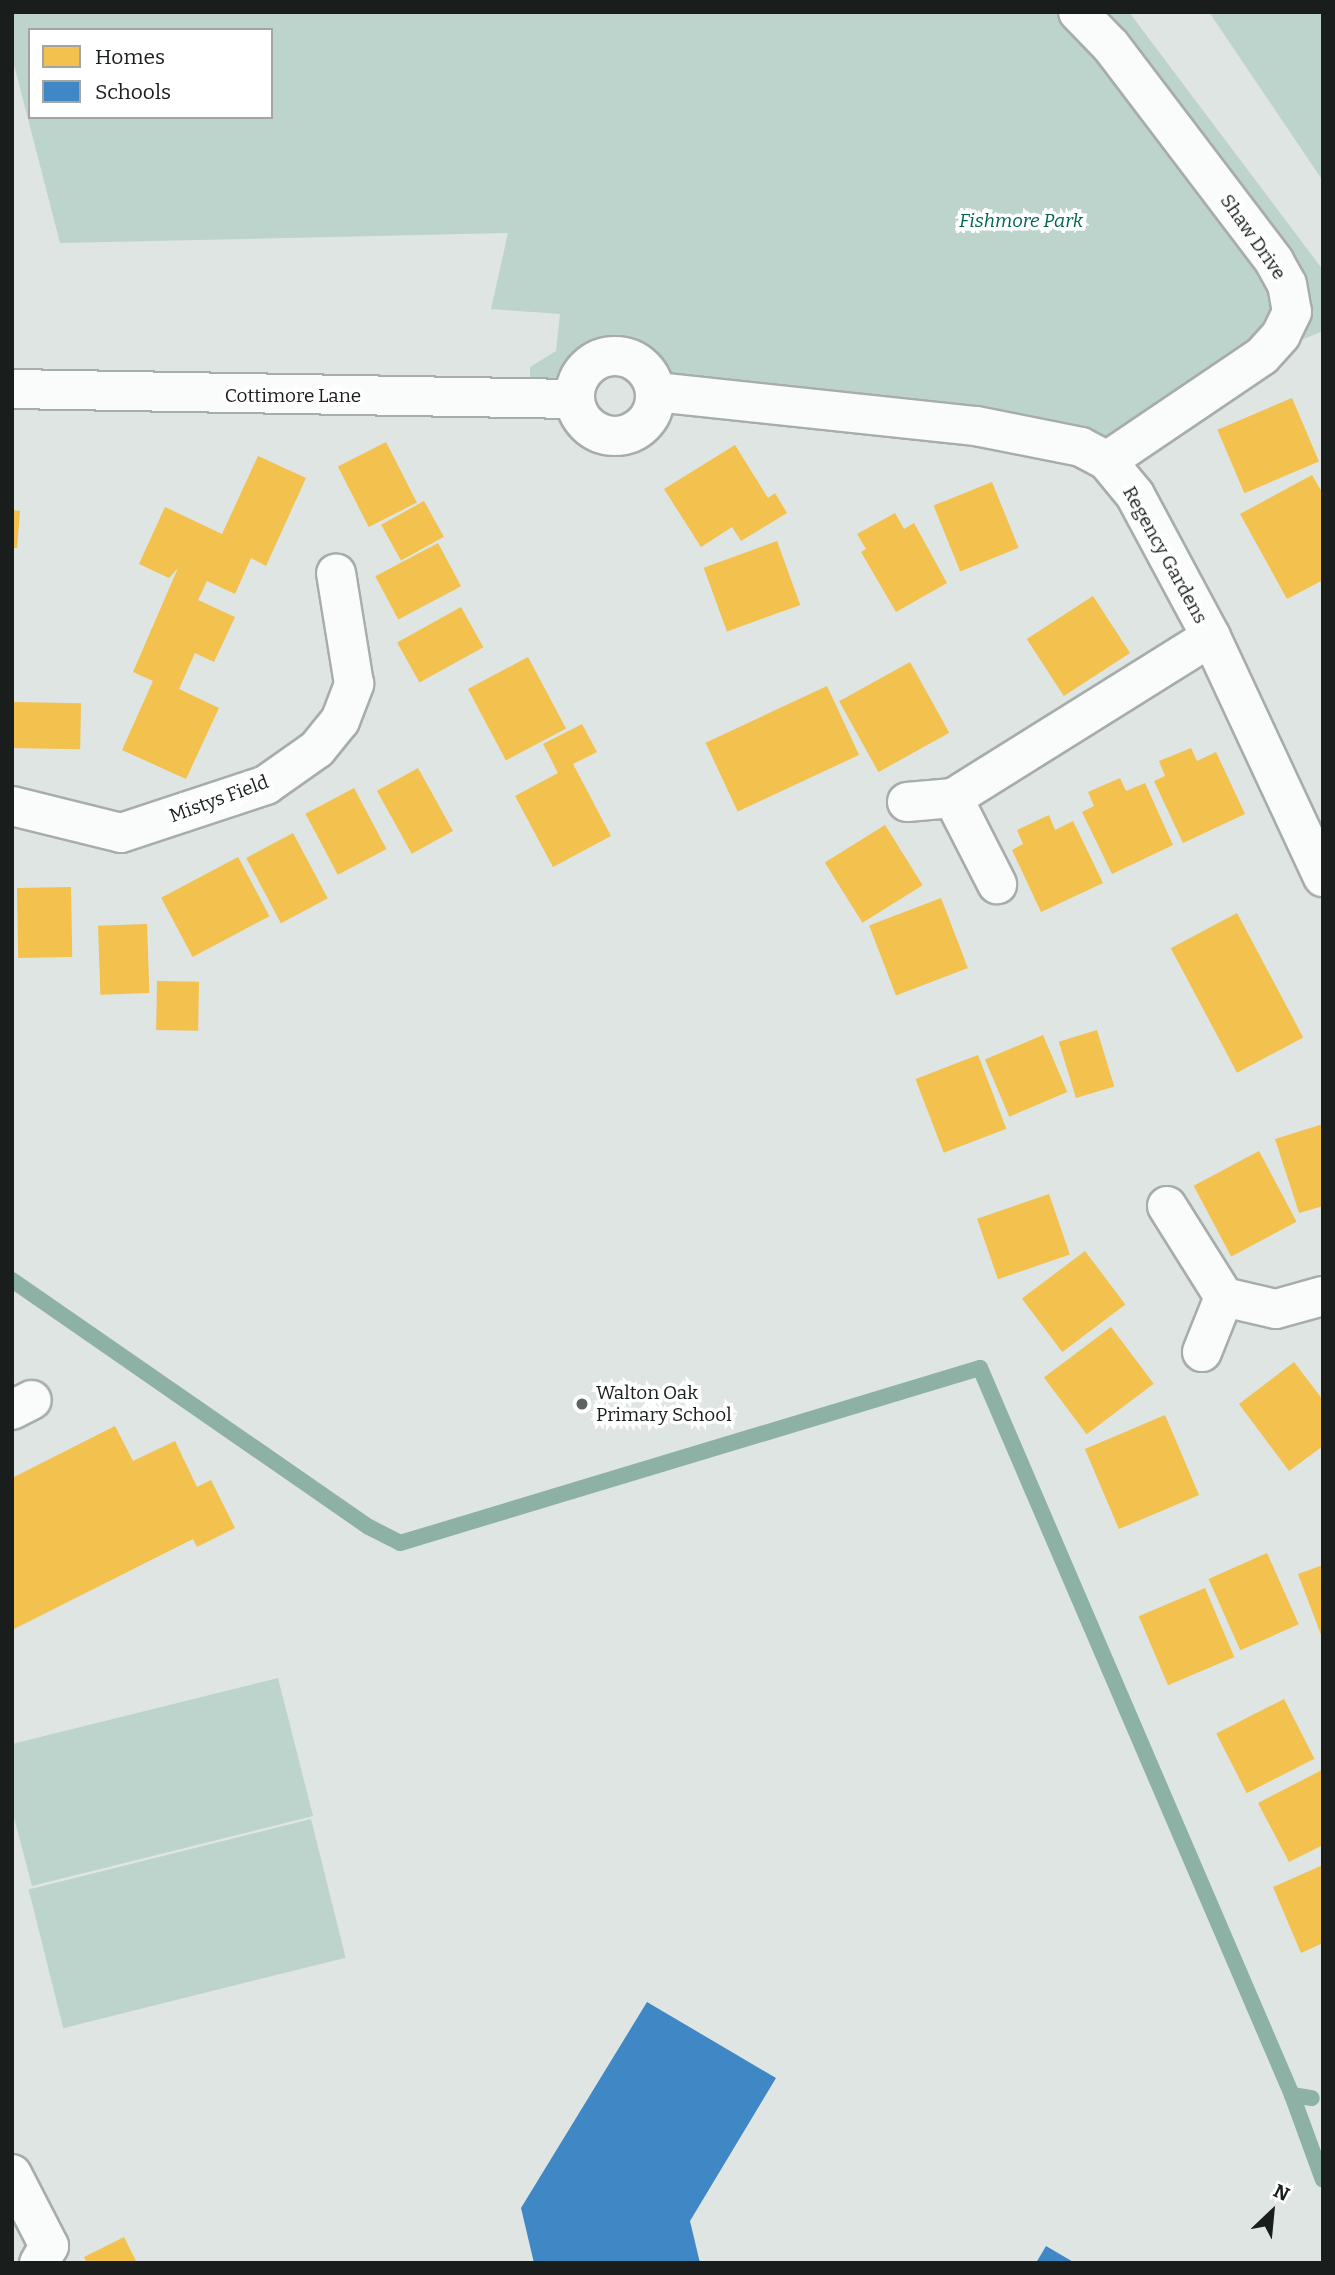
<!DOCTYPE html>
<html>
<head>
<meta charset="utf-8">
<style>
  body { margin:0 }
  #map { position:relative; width:1335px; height:2275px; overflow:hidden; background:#dee5e3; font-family:Bitter,serif }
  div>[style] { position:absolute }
  .green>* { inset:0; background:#bdd4cc; transform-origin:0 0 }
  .homes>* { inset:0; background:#f2c14e; transform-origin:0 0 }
  .schools>* { inset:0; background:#3f88c5 }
  .stream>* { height:16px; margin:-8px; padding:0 8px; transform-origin:8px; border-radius:8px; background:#8db1a5 }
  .roads { filter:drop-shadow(2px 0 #a7adab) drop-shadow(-2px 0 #a7adab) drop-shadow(0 2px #a7adab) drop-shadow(0 -2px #a7adab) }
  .street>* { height:38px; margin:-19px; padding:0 19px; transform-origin:19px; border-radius:19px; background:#fafbfb }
  .street>.ring { margin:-19px; padding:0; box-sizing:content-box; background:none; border:38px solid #fafbfb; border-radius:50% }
  .dots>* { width:19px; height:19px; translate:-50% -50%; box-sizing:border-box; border:4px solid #fff; border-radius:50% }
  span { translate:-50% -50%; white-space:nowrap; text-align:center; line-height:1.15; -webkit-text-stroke:7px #fff; paint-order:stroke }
  .park-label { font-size:19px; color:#006550; font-style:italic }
  .street-label { font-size:19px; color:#191d1c }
  .poi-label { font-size:19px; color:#191d1c }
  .left { translate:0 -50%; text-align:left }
  .frame { position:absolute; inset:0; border:14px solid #191d1c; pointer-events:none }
  .legend { position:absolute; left:28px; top:28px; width:245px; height:91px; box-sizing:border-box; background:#fff; border:2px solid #a3a5a4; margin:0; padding:9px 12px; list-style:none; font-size:21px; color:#191d1c }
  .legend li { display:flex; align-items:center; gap:14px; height:35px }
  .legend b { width:35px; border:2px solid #a3a5a4 }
  .north { position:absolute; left:1237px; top:2177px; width:70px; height:70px; -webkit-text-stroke:5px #fff; paint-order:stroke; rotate:26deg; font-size:19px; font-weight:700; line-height:28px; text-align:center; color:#191d1c }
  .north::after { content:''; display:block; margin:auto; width:24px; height:32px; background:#191d1c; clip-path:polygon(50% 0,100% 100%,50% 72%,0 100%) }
</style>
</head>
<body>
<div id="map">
  <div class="green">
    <div style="clip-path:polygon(evenodd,12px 12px,1129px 12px,1323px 270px,1323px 331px,1262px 356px,1107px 461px,653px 382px,641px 364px,613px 355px,592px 362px,576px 388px,530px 397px,530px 367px,556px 351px,560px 314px,491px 309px,508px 233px,60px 243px,12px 57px,12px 12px,30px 30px,271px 30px,271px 117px,30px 117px,30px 30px)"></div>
    <div style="clip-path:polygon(1209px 12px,1323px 12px,1323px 181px)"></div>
    <div style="clip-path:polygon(278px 1678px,313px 1816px,32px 1886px,12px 1810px,12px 1744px)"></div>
    <div style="left:311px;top:1819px;width:143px;height:291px;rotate:76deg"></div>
  </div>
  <div class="homes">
    <div style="left:1292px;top:398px;width:69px;height:81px;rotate:67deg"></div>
    <div style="left:386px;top:442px;width:68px;height:54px;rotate:63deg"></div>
    <div style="clip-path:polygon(735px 445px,768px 498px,775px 493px,787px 513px,741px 541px,732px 527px,701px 547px,664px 489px)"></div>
    <div style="clip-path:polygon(258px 456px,306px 478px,266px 566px,251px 558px,235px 594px,207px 581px,198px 600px,235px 617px,214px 662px,195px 653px,179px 689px,219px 708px,186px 779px,122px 750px,153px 681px,133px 672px,178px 568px,169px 578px,139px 564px,165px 507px,222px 534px)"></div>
    <div style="clip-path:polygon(1312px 475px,1323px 494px,1323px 580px,1287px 599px,1240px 514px)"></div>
    <div style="left:992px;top:482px;width:71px;height:63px;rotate:68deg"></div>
    <div style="left:424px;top:501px;width:41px;height:49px;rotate:61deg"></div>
    <div style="clip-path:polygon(12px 510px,20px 511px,17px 548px,12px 548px)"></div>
    <div style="clip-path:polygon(895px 513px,904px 529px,914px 523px,947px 583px,896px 612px,861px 552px,866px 549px,857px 534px)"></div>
    <div style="left:777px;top:541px;width:68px;height:78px;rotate:70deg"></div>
    <div style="left:438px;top:543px;width:49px;height:71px;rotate:62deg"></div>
    <div style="left:1093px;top:596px;width:68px;height:79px;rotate:57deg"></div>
    <div style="left:461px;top:607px;width:46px;height:73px;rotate:61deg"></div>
    <div style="left:528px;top:657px;width:81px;height:68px;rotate:62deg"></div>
    <div style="left:910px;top:662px;width:81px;height:81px;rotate:61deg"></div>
    <div style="left:827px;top:686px;width:76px;height:134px;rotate:65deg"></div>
    <div style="left:12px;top:702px;width:69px;height:46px;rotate:1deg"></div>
    <div style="clip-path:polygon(582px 724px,597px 752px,573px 764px,611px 836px,553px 867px,515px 796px,558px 773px,543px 744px)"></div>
    <div style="clip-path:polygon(1191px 748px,1197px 761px,1216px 752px,1245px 814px,1183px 843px,1154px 781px,1165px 776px,1159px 761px)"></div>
    <div style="left:418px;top:768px;width:72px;height:47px;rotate:61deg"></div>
    <div style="clip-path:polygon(1120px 778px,1126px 791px,1145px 783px,1173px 845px,1112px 874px,1082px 812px,1094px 806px,1088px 792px)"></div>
    <div style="left:354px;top:788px;width:69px;height:55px;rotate:62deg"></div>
    <div style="clip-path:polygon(1049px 815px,1055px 830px,1073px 821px,1103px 883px,1041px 912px,1012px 850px,1023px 844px,1017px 830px)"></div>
    <div style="left:885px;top:825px;width:71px;height:71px;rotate:58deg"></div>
    <div style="left:293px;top:833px;width:74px;height:53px;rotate:62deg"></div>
    <div style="left:238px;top:857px;width:67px;height:87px;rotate:62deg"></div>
    <div style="left:71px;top:887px;width:70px;height:54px;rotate:89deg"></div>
    <div style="left:941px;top:898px;width:75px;height:77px;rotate:69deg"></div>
    <div style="left:1237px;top:913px;width:141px;height:75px;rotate:62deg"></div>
    <div style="left:147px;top:924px;width:69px;height:49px;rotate:88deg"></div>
    <div style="left:157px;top:981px;width:42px;height:49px;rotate:1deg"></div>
    <div style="left:1097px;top:1030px;width:59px;height:40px;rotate:73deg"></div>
    <div style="left:1043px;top:1035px;width:62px;height:63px;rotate:67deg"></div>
    <div style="left:978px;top:1055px;width:79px;height:67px;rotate:69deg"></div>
    <div style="clip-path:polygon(1323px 1124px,1323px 1206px,1299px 1213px,1275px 1139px)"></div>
    <div style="left:1259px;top:1151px;width:80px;height:74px;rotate:62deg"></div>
    <div style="left:1049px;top:1194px;width:64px;height:76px;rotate:71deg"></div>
    <div style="left:1085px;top:1251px;width:67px;height:79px;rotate:53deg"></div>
    <div style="left:1111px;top:1327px;width:71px;height:84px;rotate:53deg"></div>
    <div style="clip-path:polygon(1294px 1362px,1323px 1400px,1323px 1446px,1289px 1471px,1239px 1404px)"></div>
    <div style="left:1165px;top:1415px;width:87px;height:87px;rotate:67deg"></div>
    <div style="clip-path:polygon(115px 1426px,133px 1461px,175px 1441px,197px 1487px,211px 1480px,235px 1528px,197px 1547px,193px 1539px,12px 1630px,12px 1478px)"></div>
    <div style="left:1267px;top:1553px;width:78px;height:64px;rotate:66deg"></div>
    <div style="clip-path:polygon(1323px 1565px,1323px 1640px,1298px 1574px)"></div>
    <div style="left:1205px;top:1588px;width:75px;height:72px;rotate:67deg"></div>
    <div style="left:1284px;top:1699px;width:67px;height:76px;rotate:63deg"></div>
    <div style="clip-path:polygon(1322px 1770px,1323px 1845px,1289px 1862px,1258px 1803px)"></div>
    <div style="clip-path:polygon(1323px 1865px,1323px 1943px,1301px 1953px,1273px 1887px)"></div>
    <div style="clip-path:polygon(124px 2237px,137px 2263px,87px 2263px,84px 2257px)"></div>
  </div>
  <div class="schools">
    <div style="clip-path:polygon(647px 2002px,776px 2078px,690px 2221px,700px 2263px,534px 2263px,521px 2208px)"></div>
    <div style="clip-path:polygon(1046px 2246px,1075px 2263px,1036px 2263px)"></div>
  </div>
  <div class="stream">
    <div style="left:12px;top:1280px;width:434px;rotate:34.7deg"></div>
    <div style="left:369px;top:1527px;width:35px;rotate:27deg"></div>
    <div style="left:400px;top:1543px;width:606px;rotate:-16.79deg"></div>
    <div style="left:980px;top:1368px;width:791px;rotate:66.77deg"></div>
    <div style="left:1292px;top:2095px;width:20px;rotate:9deg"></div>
    <div style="left:1292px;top:2095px;width:90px;rotate:70deg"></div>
  </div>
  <div class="roads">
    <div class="street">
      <div style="left:1078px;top:12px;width:47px;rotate:45.9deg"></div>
      <div style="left:1111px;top:46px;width:270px;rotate:52.8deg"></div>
      <div style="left:1274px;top:261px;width:26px;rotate:61deg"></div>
      <div style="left:1287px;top:284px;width:28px;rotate:80deg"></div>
      <div style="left:1292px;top:312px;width:25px;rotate:116deg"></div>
      <div style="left:1281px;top:335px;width:28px;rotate:132deg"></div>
      <div style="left:1262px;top:356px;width:187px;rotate:145.9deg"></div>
      <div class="ring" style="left:575px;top:356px;width:42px;height:42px"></div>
      <div style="left:12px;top:389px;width:563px;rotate:1.02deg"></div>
      <div style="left:656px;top:392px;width:322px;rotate:6.1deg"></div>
      <div style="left:976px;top:426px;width:107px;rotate:11.3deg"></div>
      <div style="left:1081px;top:447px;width:30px;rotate:28deg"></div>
      <div style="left:1107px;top:461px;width:44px;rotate:50.5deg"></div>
      <div style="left:1135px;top:495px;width:161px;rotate:61.8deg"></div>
      <div style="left:1211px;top:637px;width:265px;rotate:65deg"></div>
      <div style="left:953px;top:798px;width:97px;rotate:62.9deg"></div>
      <div style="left:907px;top:802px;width:46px;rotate:-5deg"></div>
      <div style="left:953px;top:798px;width:304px;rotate:-32deg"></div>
      <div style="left:12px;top:806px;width:112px;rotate:13.9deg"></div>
      <div style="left:121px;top:833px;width:153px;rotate:-18.3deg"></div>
      <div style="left:266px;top:785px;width:62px;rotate:-35.2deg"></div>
      <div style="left:317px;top:749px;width:36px;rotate:-51deg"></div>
      <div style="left:340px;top:721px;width:40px;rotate:-69deg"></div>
      <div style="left:354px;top:684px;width:112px;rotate:-99.2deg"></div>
      <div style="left:1167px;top:1206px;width:107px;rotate:57.9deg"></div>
      <div style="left:1224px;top:1297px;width:53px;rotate:13deg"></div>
      <div style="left:1276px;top:1309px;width:49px;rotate:-15.5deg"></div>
      <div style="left:1202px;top:1352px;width:59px;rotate:-68.2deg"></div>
      <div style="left:12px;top:1410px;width:22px;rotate:-27deg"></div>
      <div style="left:12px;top:2174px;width:81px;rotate:62.8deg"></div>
      <div style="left:49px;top:2246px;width:20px;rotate:120deg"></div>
    </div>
  </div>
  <div class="dots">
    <div style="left:582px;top:1404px;background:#5e6362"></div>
  </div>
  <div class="park-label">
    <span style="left:1021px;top:221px">Fishmore Park</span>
  </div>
  <div class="street-label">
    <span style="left:1253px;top:237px;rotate:55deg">Shaw Drive</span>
    <span style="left:293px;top:396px">Cottimore Lane</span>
    <span style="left:1165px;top:555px;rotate:61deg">Regency Gardens</span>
    <span style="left:219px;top:799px;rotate:-20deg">Mistys Field</span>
  </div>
  <div class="poi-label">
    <span class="left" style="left:596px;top:1404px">Walton Oak<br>Primary School</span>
  </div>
  <div class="frame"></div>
  <ul class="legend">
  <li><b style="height:19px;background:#f2c14e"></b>Homes</li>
  <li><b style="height:19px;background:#3f88c5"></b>Schools</li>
  </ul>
  <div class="north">N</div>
</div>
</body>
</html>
